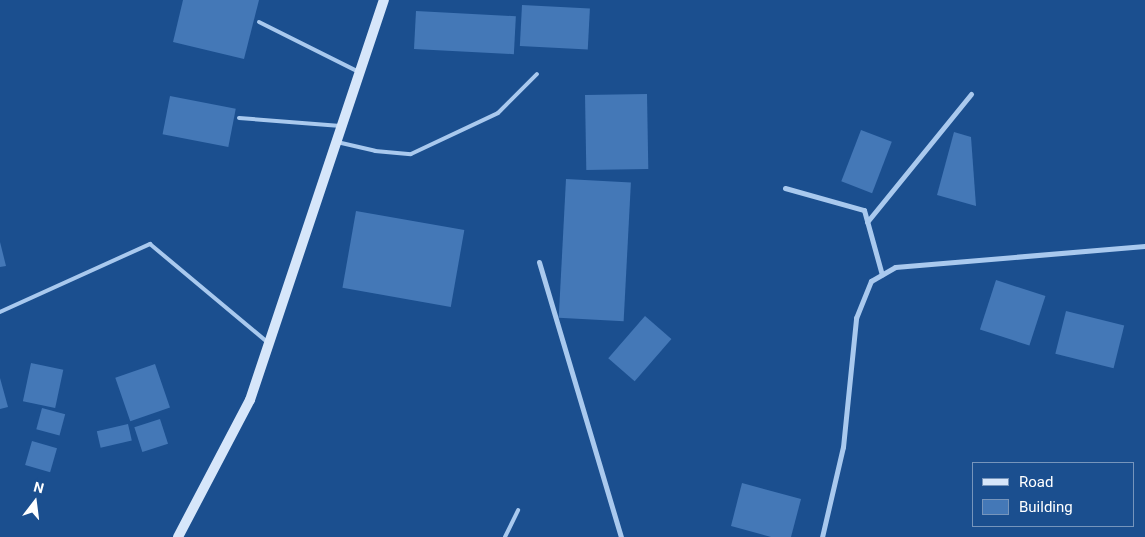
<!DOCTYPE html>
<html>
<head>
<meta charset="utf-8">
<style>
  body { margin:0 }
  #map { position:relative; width:1145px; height:537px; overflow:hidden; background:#1b4f8f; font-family:Roboto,sans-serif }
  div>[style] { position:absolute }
  .building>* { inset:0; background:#4478b7; transform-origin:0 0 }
  .service>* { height:4px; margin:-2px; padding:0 2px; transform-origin:2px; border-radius:2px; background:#a9c9ee }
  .minor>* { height:5px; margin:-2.5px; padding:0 2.5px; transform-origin:2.5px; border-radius:2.5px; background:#a9c9ee }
  .secondary>* { height:10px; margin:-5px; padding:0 5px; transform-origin:5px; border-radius:5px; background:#d6e6fa }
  span { translate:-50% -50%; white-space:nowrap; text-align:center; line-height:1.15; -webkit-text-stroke:4px #1b4f8f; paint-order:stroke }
  .legend { position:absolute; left:972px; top:462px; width:162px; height:65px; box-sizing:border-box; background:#1b4f8f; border:1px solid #7695bc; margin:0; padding:6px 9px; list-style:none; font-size:15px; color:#fff }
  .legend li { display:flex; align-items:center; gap:10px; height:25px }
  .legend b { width:25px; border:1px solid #7695bc }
  .north { position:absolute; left:10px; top:477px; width:50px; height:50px; -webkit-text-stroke:4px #1b4f8f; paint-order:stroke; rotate:15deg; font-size:14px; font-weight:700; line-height:20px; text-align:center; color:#fff }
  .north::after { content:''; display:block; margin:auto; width:18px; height:22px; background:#fff; clip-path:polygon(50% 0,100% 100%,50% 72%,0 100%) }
</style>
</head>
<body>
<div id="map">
  <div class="building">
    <div style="clip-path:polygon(183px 0,259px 0,244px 59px,173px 42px)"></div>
    <div style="left:522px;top:5px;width:68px;height:41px;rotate:3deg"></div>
    <div style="left:416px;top:11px;width:100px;height:38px;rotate:3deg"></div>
    <div style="left:647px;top:94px;width:75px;height:62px;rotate:89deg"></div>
    <div style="left:170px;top:96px;width:67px;height:39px;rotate:11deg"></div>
    <div style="left:861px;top:130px;width:33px;height:55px;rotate:21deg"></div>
    <div style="clip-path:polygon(954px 132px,971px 137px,976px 206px,937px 195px)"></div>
    <div style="left:566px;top:179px;width:65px;height:139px;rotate:3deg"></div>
    <div style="left:356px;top:211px;width:110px;height:78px;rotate:10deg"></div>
    <div style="clip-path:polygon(0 242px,6px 266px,0 267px)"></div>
    <div style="left:996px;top:280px;width:52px;height:52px;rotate:18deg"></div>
    <div style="left:1066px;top:311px;width:60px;height:44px;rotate:14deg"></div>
    <div style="left:645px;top:316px;width:35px;height:56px;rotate:41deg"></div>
    <div style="left:31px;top:363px;width:33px;height:39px;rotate:12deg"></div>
    <div style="left:155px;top:364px;width:46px;height:42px;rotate:71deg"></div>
    <div style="clip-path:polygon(0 378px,8px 407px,0 409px)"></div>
    <div style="left:42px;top:408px;width:24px;height:22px;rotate:15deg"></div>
    <div style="left:160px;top:419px;width:26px;height:27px;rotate:72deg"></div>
    <div style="left:128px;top:424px;width:17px;height:32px;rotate:77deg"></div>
    <div style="left:32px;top:441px;width:26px;height:25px;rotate:16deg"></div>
    <div style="clip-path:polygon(742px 483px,801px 499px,791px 537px,771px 537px,731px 526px)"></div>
  </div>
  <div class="service">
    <div style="left:259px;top:22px;width:112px;rotate:26.6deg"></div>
    <div style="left:239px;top:118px;width:102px;rotate:4.5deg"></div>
    <div style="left:337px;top:142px;width:39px;rotate:13deg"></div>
    <div style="left:375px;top:151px;width:36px;rotate:5deg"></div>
    <div style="left:411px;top:154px;width:96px;rotate:-25.2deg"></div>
    <div style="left:498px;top:113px;width:55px;rotate:-45deg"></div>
    <div style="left:0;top:312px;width:165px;rotate:-24.4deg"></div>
    <div style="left:150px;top:244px;width:153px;rotate:39.9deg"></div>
    <div style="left:505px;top:537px;width:30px;rotate:-64deg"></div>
  </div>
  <div class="minor">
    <div style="left:785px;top:188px;width:82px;rotate:15.6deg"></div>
    <div style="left:864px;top:210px;width:67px;rotate:74.5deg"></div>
    <div style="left:867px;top:222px;width:165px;rotate:-50.9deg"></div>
    <div style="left:539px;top:262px;width:287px;rotate:73.4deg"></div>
    <div style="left:822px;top:537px;width:92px;rotate:-76.9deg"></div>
    <div style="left:843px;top:447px;width:130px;rotate:-84.2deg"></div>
    <div style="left:856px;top:318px;width:40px;rotate:-68deg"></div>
    <div style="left:871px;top:281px;width:28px;rotate:-30deg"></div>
    <div style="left:895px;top:267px;width:251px;rotate:-4.8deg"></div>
  </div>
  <div class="secondary">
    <div style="left:178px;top:537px;width:155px;rotate:-62.3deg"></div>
    <div style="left:250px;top:400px;width:422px;rotate:-71.5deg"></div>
  </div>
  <ul class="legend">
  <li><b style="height:6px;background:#d6e6fa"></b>Road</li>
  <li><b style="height:14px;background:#4478b7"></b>Building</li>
  </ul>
  <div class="north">N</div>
</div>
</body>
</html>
